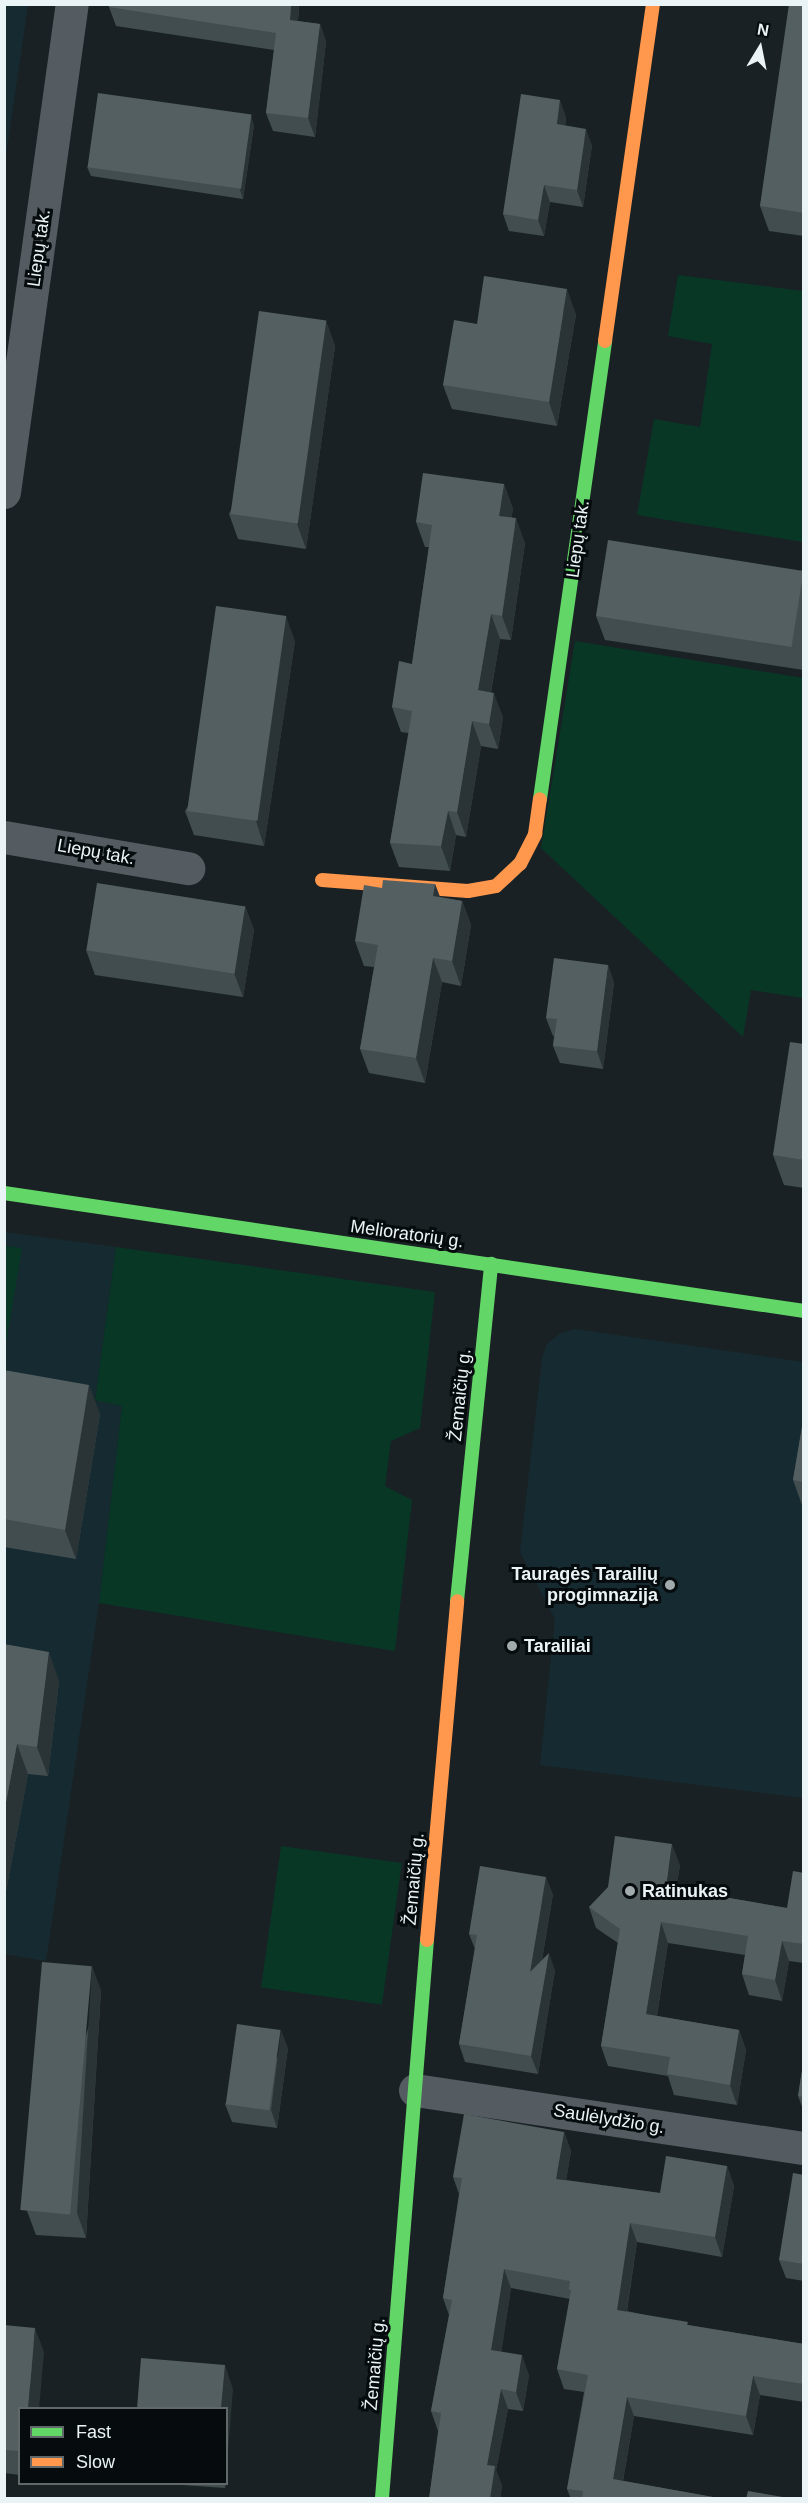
<!DOCTYPE html>
<html>
<head>
<meta charset="utf-8">
<style>
  body { margin:0 }
  #map { position:relative; width:808px; height:2503px; overflow:hidden; background:#192124; font-family:Helvetica,sans-serif }
  div>[style] { position:absolute }
  .built>* { inset:0; background:#162b31 }
  .green>* { inset:0; background:#083726; transform-origin:0 0 }
  .street>* { height:33px; margin:-16.5px; padding:0 16.5px; transform-origin:16.5px; border-radius:16.5px; background:#545b61 }
  .fast>* { height:14px; margin:-7px; padding:0 7px; transform-origin:7px; border-radius:7px; background:#63d668 }
  .slow>* { height:14px; margin:-7px; padding:0 7px; transform-origin:7px; border-radius:7px; background:#ff974d }
  .wall>* { inset:0; background:#424d4f }
  .shaded-wall>* { inset:0; background:#2a3436 }
  .building>* { inset:0; background:#545f61; transform-origin:0 0 }
  .dots>* { width:16px; height:16px; translate:-50% -50%; box-sizing:border-box; border:3px solid #060b0d; border-radius:50% }
  span { translate:-50% -50%; white-space:nowrap; text-align:center; line-height:1.15; -webkit-text-stroke:6px #060b0d; paint-order:stroke }
  .street-label { font-size:18px; color:#eaf3f6 }
  .poi-label { font-size:18px; color:#eaf3f6; font-weight:700 }
  .right { translate:-100% -50%; text-align:right }
  .left { translate:0 -50%; text-align:left }
  .frame { position:absolute; inset:0; border:6px solid #eaf3f6; pointer-events:none }
  .legend { position:absolute; left:18px; top:2407px; width:210px; height:78px; box-sizing:border-box; background:#060b0d; border:2px solid #61686a; margin:0; padding:8px 10px; list-style:none; font-size:18px; color:#eaf3f6 }
  .legend li { display:flex; align-items:center; gap:12px; height:30px }
  .legend b { width:30px; border:2px solid #61686a }
  .north { position:absolute; left:730px; top:18px; width:60px; height:60px; -webkit-text-stroke:4px #060b0d; paint-order:stroke; rotate:10deg; font-size:16px; font-weight:700; line-height:24px; text-align:center; color:#eaf3f6 }
  .north::after { content:''; display:block; margin:auto; width:21px; height:27px; background:#eaf3f6; clip-path:polygon(50% 0,100% 100%,50% 72%,0 100%) }
</style>
</head>
<body>
<div id="map">
  <div class="built">
    <div style="clip-path:polygon(5px 4px,28px 5px,5px 163px,4px 5px)"></div>
    <div style="clip-path:polygon(4px 1232px,116px 1247px,95px 1400px,122px 1406px,99px 1603px,46px 1961px,5px 1954px)"></div>
    <div style="clip-path:polygon(575px 1329px,803px 1362px,803px 1798px,540px 1765px,555px 1619px,520px 1552px,542px 1359px,546px 1345px,559px 1334px)"></div>
  </div>
  <div class="green">
    <div style="clip-path:polygon(678px 275px,803px 291px,803px 542px,637px 515px,654px 419px,700px 427px,712px 344px,668px 336px)"></div>
    <div style="clip-path:polygon(575px 641px,803px 678px,803px 998px,751px 990px,743px 1037px,541px 848px)"></div>
    <div style="clip-path:polygon(5px 1246px,22px 1248px,5px 1350px,4px 1246px)"></div>
    <div style="clip-path:polygon(116px 1247px,435px 1292px,420px 1428px,391px 1441px,385px 1486px,412px 1500px,395px 1651px,99px 1603px,122px 1406px,95px 1400px)"></div>
    <div style="left:281px;top:1846px;width:122px;height:143px;rotate:8deg"></div>
  </div>
  <div class="street">
    <div style="left:4px;top:492px;width:493px;rotate:-82.1deg"></div>
    <div style="left:4px;top:837px;width:187px;rotate:9.6deg"></div>
    <div style="left:415px;top:2090px;width:393px;rotate:8.5deg"></div>
  </div>
  <div class="fast">
    <div style="left:540px;top:799px;width:463px;rotate:-81.9deg"></div>
    <div style="left:4px;top:1193px;width:809px;rotate:8.39deg"></div>
    <div style="left:457px;top:1601px;width:339px;rotate:-84.2deg"></div>
    <div style="left:382px;top:2498px;width:560px;rotate:-85.39deg"></div>
  </div>
  <div class="slow">
    <div style="left:605px;top:341px;width:340px;rotate:-81.9deg"></div>
    <div style="left:322px;top:880px;width:146px;rotate:4.3deg"></div>
    <div style="left:468px;top:891px;width:28px;rotate:-10deg"></div>
    <div style="left:496px;top:886px;width:33px;rotate:-43deg"></div>
    <div style="left:520px;top:864px;width:34px;rotate:-63deg"></div>
    <div style="left:535px;top:834px;width:35px;rotate:-82deg"></div>
    <div style="left:427px;top:1940px;width:340px;rotate:-84.9deg"></div>
  </div>
  <div class="wall">
    <div style="clip-path:polygon(109px 4px,299px 4px,298px 21px,320px 24px,326px 42px,315px 137px,273px 131px,266px 113px,274px 50px,116px 26px,109px 7px)"></div>
    <div style="clip-path:polygon(804px 4px,804px 236px,769px 231px,760px 206px)"></div>
    <div style="clip-path:polygon(566px 117px,565px 126px,592px 145px,583px 207px,550px 202px,544px 236px,509px 231px,503px 214px)"></div>
    <div style="clip-path:polygon(254px 125px,243px 199px,91px 176px,87px 167px)"></div>
    <div style="clip-path:polygon(576px 314px,557px 426px,452px 409px,443px 385px,477px 324px)"></div>
    <div style="clip-path:polygon(326px 321px,335px 346px,306px 549px,238px 539px,229px 514px)"></div>
    <div style="clip-path:polygon(504px 484px,513px 509px,511px 518px,525px 543px,511px 640px,500px 639px,491px 692px,503px 717px,498px 749px,481px 746px,466px 837px,456px 835px,450px 871px,399px 867px,390px 843px,409px 733px,401px 732px,392px 707px,412px 664px,429px 547px,425px 547px,416px 522px)"></div>
    <div style="clip-path:polygon(804px 570px,804px 670px,605px 640px,596px 616px)"></div>
    <div style="clip-path:polygon(295px 641px,264px 846px,194px 835px,185px 811px)"></div>
    <div style="clip-path:polygon(435px 884px,440px 897px,462px 901px,471px 925px,461px 986px,442px 982px,425px 1083px,369px 1073px,360px 1049px,374px 967px,364px 966px,355px 941px,382px 888px)"></div>
    <div style="clip-path:polygon(245px 906px,254px 930px,243px 997px,95px 975px,86px 950px)"></div>
    <div style="clip-path:polygon(608px 965px,614px 983px,603px 1069px,560px 1063px,553px 1046px,554px 1036px,553px 1036px,546px 1018px)"></div>
    <div style="clip-path:polygon(804px 1044px,804px 1188px,784px 1185px,773px 1155px)"></div>
    <div style="clip-path:polygon(4px 1370px,100px 1414px,76px 1559px,4px 1547px)"></div>
    <div style="clip-path:polygon(804px 1415px,804px 1505px,802px 1505px,793px 1480px)"></div>
    <div style="clip-path:polygon(4px 1644px,59px 1681px,48px 1776px,28px 1774px,4px 1902px)"></div>
    <div style="clip-path:polygon(680px 1865px,676px 1889px,787px 1908px,804px 1873px,804px 1963px,789px 1961px,782px 2001px,749px 1995px,742px 1974px,745px 1955px,668px 1943px,657px 2016px,739px 2030px,746px 2050px,737px 2105px,674px 2095px,668px 2076px,608px 2066px,601px 2046px,618px 1943px,596px 1928px,589px 1907px)"></div>
    <div style="clip-path:polygon(553px 1894px,542px 1960px,555px 1970px,538px 2074px,465px 2062px,459px 2044px,475px 1949px,469px 1934px)"></div>
    <div style="clip-path:polygon(101px 1990px,86px 2238px,36px 2235px,27px 2211px)"></div>
    <div style="clip-path:polygon(288px 2048px,277px 2128px,232px 2122px,225px 2104px)"></div>
    <div style="clip-path:polygon(804px 2058px,804px 2112px,798px 2096px)"></div>
    <div style="clip-path:polygon(564px 2132px,571px 2151px,566px 2180px,660px 2193px,727px 2166px,734px 2186px,722px 2257px,637px 2242px,627px 2311px,689px 2325px,804px 2344px,804px 2402px,760px 2395px,753px 2435px,634px 2416px,623px 2481px,724px 2499px,571px 2499px,567px 2489px,584px 2392px,564px 2389px,557px 2369px,570px 2299px,511px 2288px,501px 2352px,529px 2375px,523px 2411px,508px 2409px,496px 2470px,502px 2486px,500px 2499px,429px 2499px,438px 2431px,431px 2411px,449px 2315px,443px 2298px,459px 2194px,453px 2177px)"></div>
    <div style="clip-path:polygon(804px 2175px,804px 2281px,786px 2278px,779px 2260px)"></div>
    <div style="clip-path:polygon(4px 2325px,44px 2352px,20px 2409px,20px 2475px,4px 2473px)"></div>
    <div style="clip-path:polygon(168px 2484px,226px 2484px,225px 2488px)"></div>
  </div>
  <div class="shaded-wall">
    <div style="clip-path:polygon(291px 4px,299px 4px,297px 39px,290px 20px)"></div>
    <div style="clip-path:polygon(320px 24px,326px 42px,315px 137px,308px 118px)"></div>
    <div style="clip-path:polygon(560px 100px,566px 117px,563px 141px,557px 124px)"></div>
    <div style="clip-path:polygon(251px 115px,254px 125px,243px 199px,240px 190px)"></div>
    <div style="clip-path:polygon(586px 129px,592px 145px,583px 207px,577px 190px)"></div>
    <div style="clip-path:polygon(544px 185px,550px 202px,544px 236px,538px 220px)"></div>
    <div style="clip-path:polygon(567px 289px,576px 314px,557px 426px,549px 402px)"></div>
    <div style="clip-path:polygon(326px 321px,335px 346px,306px 549px,297px 524px)"></div>
    <div style="clip-path:polygon(504px 484px,513px 509px,508px 540px,499px 516px)"></div>
    <div style="clip-path:polygon(516px 518px,525px 543px,511px 640px,502px 616px)"></div>
    <div style="clip-path:polygon(491px 614px,500px 639px,487px 714px,478px 690px)"></div>
    <div style="clip-path:polygon(286px 616px,295px 641px,264px 846px,256px 821px)"></div>
    <div style="clip-path:polygon(494px 693px,503px 717px,498px 749px,489px 724px)"></div>
    <div style="clip-path:polygon(472px 721px,481px 746px,466px 837px,457px 812px)"></div>
    <div style="clip-path:polygon(448px 811px,456px 835px,450px 871px,441px 846px)"></div>
    <div style="clip-path:polygon(435px 884px,444px 908px,433px 896px)"></div>
    <div style="clip-path:polygon(462px 901px,471px 925px,461px 986px,452px 961px)"></div>
    <div style="clip-path:polygon(245px 906px,254px 930px,243px 997px,234px 973px)"></div>
    <div style="clip-path:polygon(433px 958px,442px 982px,425px 1083px,416px 1058px)"></div>
    <div style="clip-path:polygon(608px 965px,614px 983px,603px 1069px,597px 1051px)"></div>
    <div style="clip-path:polygon(89px 1385px,100px 1414px,76px 1559px,65px 1530px)"></div>
    <div style="clip-path:polygon(49px 1652px,59px 1681px,48px 1776px,37px 1747px)"></div>
    <div style="clip-path:polygon(17px 1744px,28px 1774px,4px 1902px,4px 1813px)"></div>
    <div style="clip-path:polygon(672px 1844px,680px 1865px,673px 1907px,666px 1887px)"></div>
    <div style="clip-path:polygon(546px 1877px,553px 1894px,537px 1989px,530px 1972px)"></div>
    <div style="clip-path:polygon(661px 1922px,668px 1943px,654px 2034px,646px 2014px)"></div>
    <div style="clip-path:polygon(782px 1941px,789px 1961px,782px 2001px,775px 1980px)"></div>
    <div style="clip-path:polygon(549px 1953px,555px 1970px,538px 2074px,531px 2056px)"></div>
    <div style="clip-path:polygon(92px 1966px,101px 1990px,86px 2238px,77px 2213px)"></div>
    <div style="clip-path:polygon(281px 2030px,288px 2048px,277px 2128px,271px 2110px)"></div>
    <div style="clip-path:polygon(739px 2030px,746px 2050px,737px 2105px,730px 2085px)"></div>
    <div style="clip-path:polygon(564px 2132px,571px 2151px,563px 2198px,556px 2179px)"></div>
    <div style="clip-path:polygon(727px 2166px,734px 2186px,722px 2257px,715px 2237px)"></div>
    <div style="clip-path:polygon(630px 2223px,637px 2242px,624px 2329px,617px 2310px)"></div>
    <div style="clip-path:polygon(504px 2269px,511px 2288px,499px 2369px,491px 2350px)"></div>
    <div style="clip-path:polygon(35px 2328px,44px 2352px,39px 2409px,28px 2409px)"></div>
    <div style="clip-path:polygon(522px 2355px,529px 2375px,523px 2411px,516px 2392px)"></div>
    <div style="clip-path:polygon(225px 2365px,233px 2389px,226px 2476px,226px 2409px,221px 2409px)"></div>
    <div style="clip-path:polygon(753px 2376px,760px 2395px,753px 2435px,746px 2416px)"></div>
    <div style="clip-path:polygon(501px 2389px,508px 2409px,496px 2470px,502px 2486px,500px 2499px,490px 2499px,487px 2465px)"></div>
    <div style="clip-path:polygon(627px 2397px,634px 2416px,620px 2498px,613px 2479px)"></div>
  </div>
  <div class="building">
    <div style="clip-path:polygon(109px 4px,291px 4px,290px 20px,320px 24px,308px 118px,266px 113px,276px 33px,109px 7px)"></div>
    <div style="clip-path:polygon(789px 4px,804px 4px,804px 213px,760px 206px)"></div>
    <div style="left:98px;top:93px;width:155px;height:75px;rotate:8deg"></div>
    <div style="clip-path:polygon(521px 94px,560px 100px,557px 124px,586px 129px,577px 190px,544px 185px,538px 220px,503px 214px)"></div>
    <div style="clip-path:polygon(484px 276px,567px 289px,549px 402px,443px 385px,454px 320px,477px 324px)"></div>
    <div style="left:259px;top:311px;width:68px;height:205px;rotate:8deg"></div>
    <div style="clip-path:polygon(423px 473px,504px 484px,499px 516px,516px 518px,502px 616px,491px 614px,478px 690px,494px 693px,489px 724px,472px 721px,457px 812px,448px 811px,441px 846px,390px 843px,412px 711px,392px 707px,399px 661px,412px 664px,432px 525px,416px 522px)"></div>
    <div style="left:608px;top:540px;width:198px;height:77px;rotate:9deg"></div>
    <div style="left:216px;top:606px;width:71px;height:207px;rotate:8deg"></div>
    <div style="clip-path:polygon(383px 880px,435px 884px,433px 896px,462px 901px,452px 961px,433px 958px,416px 1058px,360px 1049px,378px 945px,355px 941px,364px 885px,382px 888px)"></div>
    <div style="left:97px;top:883px;width:150px;height:68px;rotate:9deg"></div>
    <div style="clip-path:polygon(554px 958px,608px 965px,597px 1051px,553px 1046px,557px 1019px,546px 1018px)"></div>
    <div style="clip-path:polygon(790px 1042px,804px 1044px,804px 1160px,773px 1155px)"></div>
    <div style="clip-path:polygon(4px 1370px,89px 1385px,65px 1530px,4px 1519px)"></div>
    <div style="clip-path:polygon(804px 1415px,804px 1482px,793px 1480px)"></div>
    <div style="clip-path:polygon(4px 1644px,49px 1652px,37px 1747px,17px 1744px,4px 1813px)"></div>
    <div style="clip-path:polygon(615px 1836px,672px 1844px,666px 1887px,787px 1908px,793px 1871px,804px 1873px,804px 1944px,782px 1941px,775px 1980px,742px 1974px,748px 1936px,661px 1922px,646px 2014px,739px 2030px,730px 2085px,667px 2074px,670px 2057px,601px 2046px,620px 1929px,589px 1907px,608px 1887px)"></div>
    <div style="clip-path:polygon(480px 1866px,546px 1877px,530px 1972px,549px 1953px,531px 2056px,459px 2044px,477px 1935px,469px 1934px)"></div>
    <div style="left:42px;top:1962px;width:50px;height:249px;rotate:5deg"></div>
    <div style="left:237px;top:2024px;width:44px;height:81px;rotate:8deg"></div>
    <div style="clip-path:polygon(804px 2058px,804px 2097px,798px 2096px)"></div>
    <div style="clip-path:polygon(464px 2114px,564px 2132px,556px 2179px,660px 2193px,666px 2156px,727px 2166px,715px 2237px,630px 2223px,617px 2310px,688px 2322px,687px 2325px,804px 2344px,804px 2384px,753px 2376px,746px 2416px,627px 2397px,613px 2479px,724px 2499px,582px 2499px,583px 2491px,567px 2489px,588px 2375px,557px 2369px,571px 2290px,569px 2290px,570px 2281px,504px 2269px,491px 2350px,522px 2355px,516px 2392px,501px 2389px,487px 2465px,495px 2466px,490px 2499px,429px 2499px,441px 2413px,431px 2411px,452px 2300px,443px 2298px,462px 2178px,453px 2177px)"></div>
    <div style="clip-path:polygon(793px 2173px,804px 2175px,804px 2264px,779px 2260px)"></div>
    <div style="clip-path:polygon(4px 2325px,35px 2328px,28px 2409px,20px 2409px,20px 2451px,4px 2450px)"></div>
    <div style="clip-path:polygon(141px 2358px,225px 2365px,221px 2409px,137px 2409px)"></div>
    <div style="clip-path:polygon(748px 2491px,795px 2499px,746px 2499px)"></div>
  </div>
  <div class="dots">
    <div style="left:670px;top:1585px;background:#a1aaac"></div>
    <div style="left:512px;top:1646px;background:#a1aaac"></div>
    <div style="left:630px;top:1891px;background:#a1aaac"></div>
  </div>
  <div class="street-label">
    <span style="left:39px;top:248px;rotate:-82deg">Liepų tak.</span>
    <span style="left:578px;top:539px;rotate:-82deg">Liepų tak.</span>
    <span style="left:96px;top:852px;rotate:10deg">Liepų tak.</span>
    <span style="left:407px;top:1234px;rotate:8deg">Melioratorių g.</span>
    <span style="left:460px;top:1395px;rotate:-84deg">Žemaičių g.</span>
    <span style="left:414px;top:1879px;rotate:-85deg">Žemaičių g.</span>
    <span style="left:609px;top:2119px;rotate:9deg">Saulėlydžio g.</span>
    <span style="left:375px;top:2364px;rotate:-85deg">Žemaičių g.</span>
  </div>
  <div class="poi-label">
    <span class="right" style="left:658px;top:1585px">Tauragės Tarailių<br>progimnazija</span>
    <span class="left" style="left:524px;top:1646px">Tarailiai</span>
    <span class="left" style="left:642px;top:1891px">Ratinukas</span>
  </div>
  <div class="frame"></div>
  <ul class="legend">
  <li><b style="height:8px;background:#63d668"></b>Fast</li>
  <li><b style="height:8px;background:#ff974d"></b>Slow</li>
  </ul>
  <div class="north">N</div>
</div>
</body>
</html>
